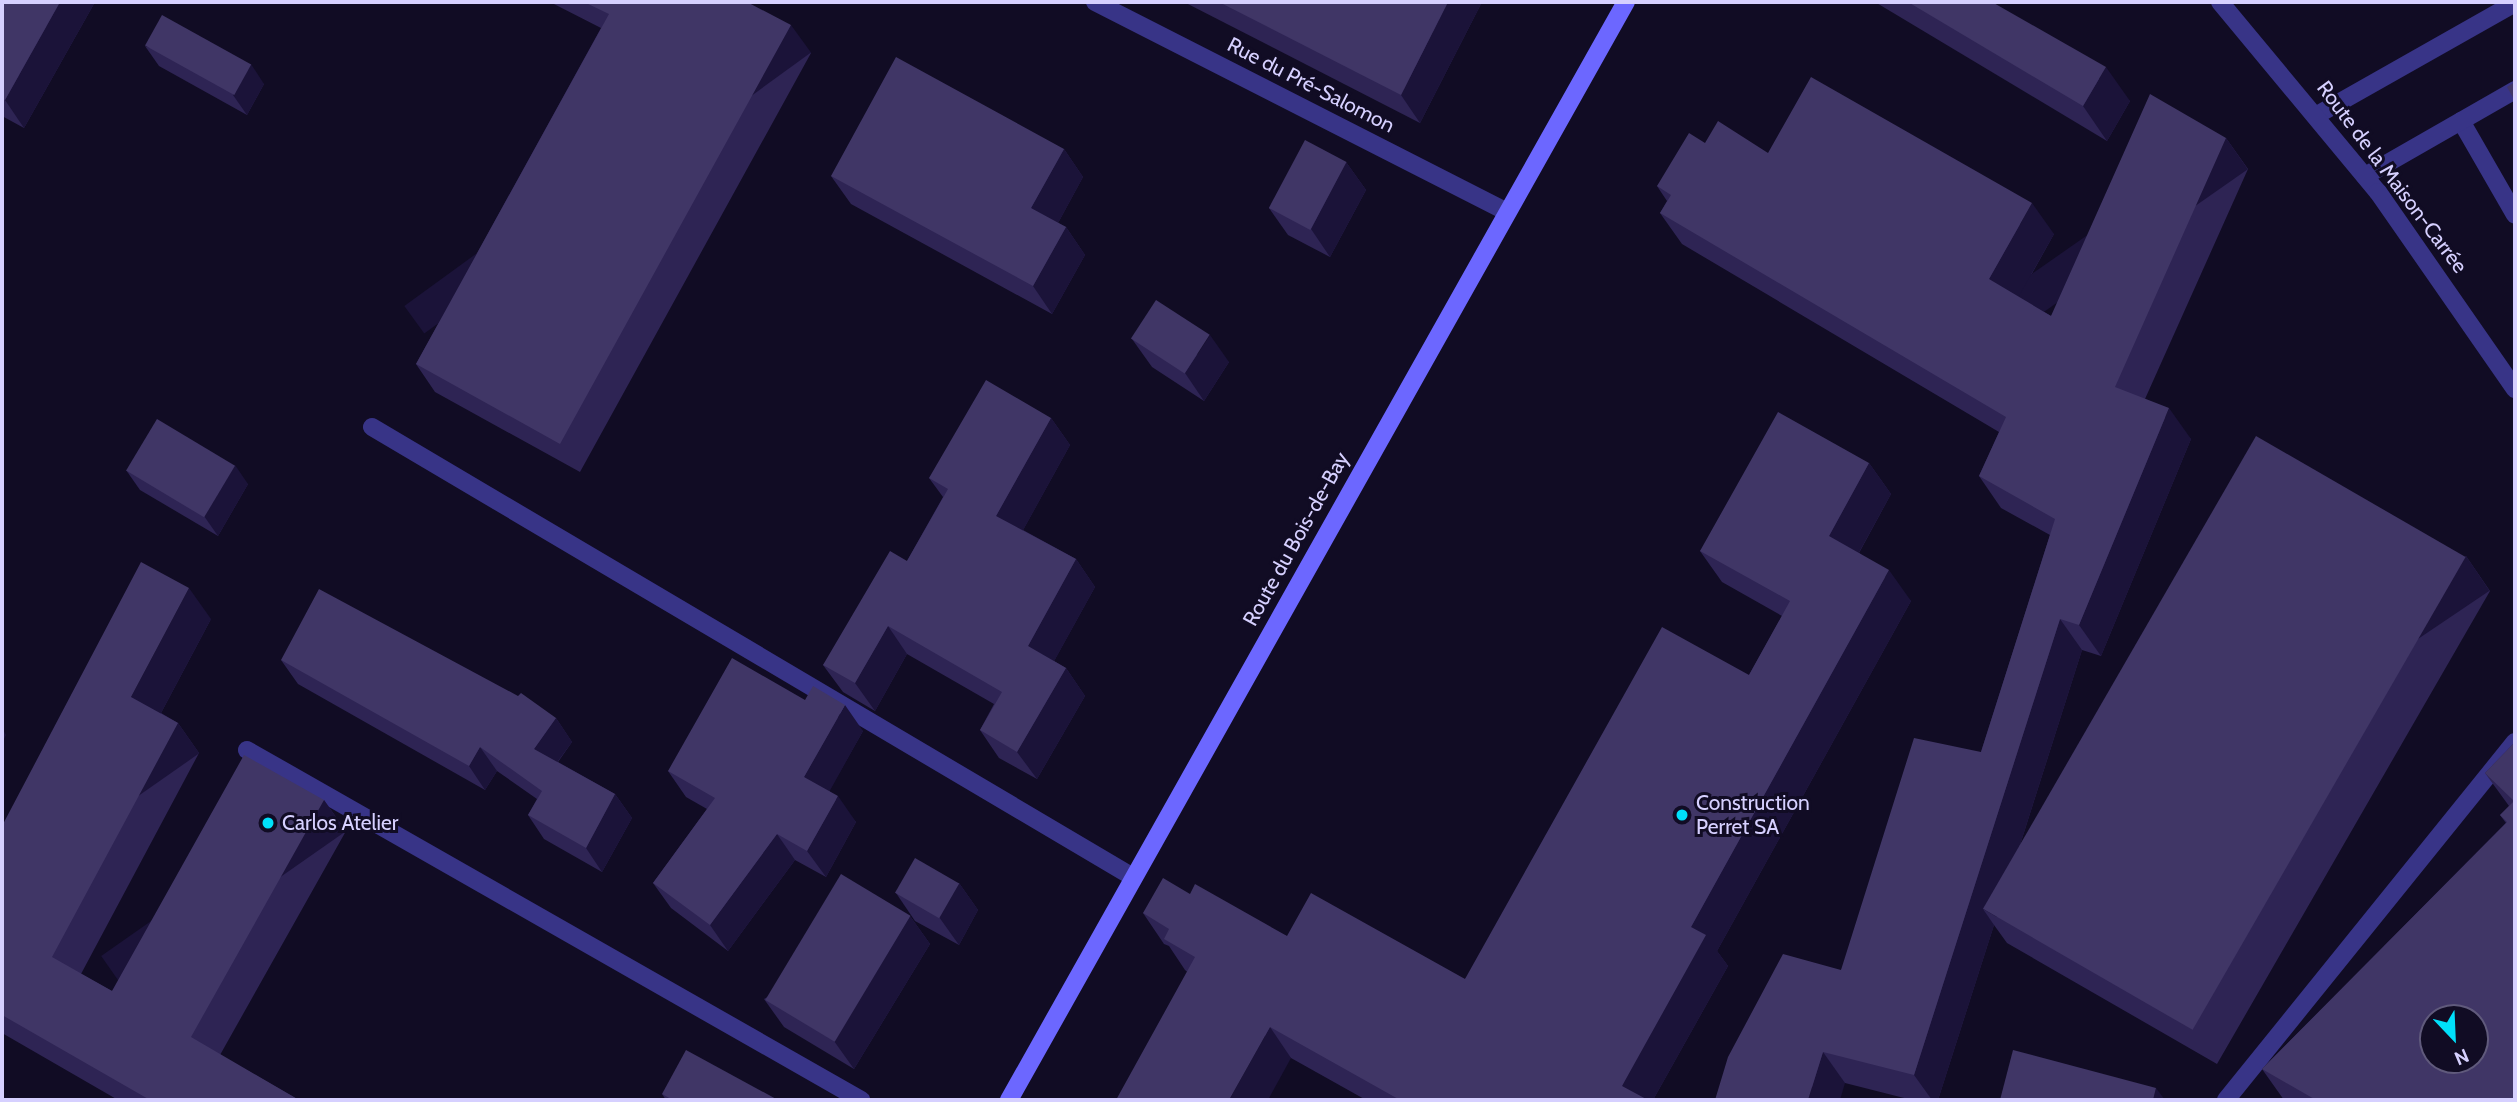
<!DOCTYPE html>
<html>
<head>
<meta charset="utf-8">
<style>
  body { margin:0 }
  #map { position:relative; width:2517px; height:1102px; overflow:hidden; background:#110c24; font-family:Cabin,sans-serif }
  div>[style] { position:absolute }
  .service>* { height:18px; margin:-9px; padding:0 9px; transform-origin:9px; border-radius:9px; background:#383487 }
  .minor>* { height:18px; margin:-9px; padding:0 9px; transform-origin:9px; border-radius:9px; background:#383487 }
  .secondary>* { height:18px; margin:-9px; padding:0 9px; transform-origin:9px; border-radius:9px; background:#6c67ff }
  .wall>* { inset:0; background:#2e2454 }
  .shaded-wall>* { inset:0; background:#1b1339; transform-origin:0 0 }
  .building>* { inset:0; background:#403666; transform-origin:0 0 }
  .dots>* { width:19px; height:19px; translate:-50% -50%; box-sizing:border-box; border:4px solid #110c24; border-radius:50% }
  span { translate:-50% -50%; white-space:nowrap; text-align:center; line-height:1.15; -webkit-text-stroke:6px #110c24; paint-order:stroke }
  .street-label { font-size:21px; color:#d6d0ff }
  .poi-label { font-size:21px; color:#d6d0ff }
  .left { translate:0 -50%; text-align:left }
  .frame { position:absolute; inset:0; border:4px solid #d6d0ff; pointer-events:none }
  .north { position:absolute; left:2419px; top:1004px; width:70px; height:70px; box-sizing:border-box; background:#110c24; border:2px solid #605a7c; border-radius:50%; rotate:157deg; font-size:19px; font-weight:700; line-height:28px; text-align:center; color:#d6d0ff }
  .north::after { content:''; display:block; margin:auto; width:24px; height:32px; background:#00e0fb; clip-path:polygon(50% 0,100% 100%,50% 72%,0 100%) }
</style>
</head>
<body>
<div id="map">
  <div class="service">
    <div style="left:2317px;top:115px;width:227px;rotate:-29.5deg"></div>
    <div style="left:2461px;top:121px;width:108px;rotate:60.1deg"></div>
    <div style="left:2365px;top:176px;width:173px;rotate:-29.8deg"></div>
    <div style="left:372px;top:427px;width:884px;rotate:30.6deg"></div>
    <div style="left:247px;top:750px;width:707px;rotate:29.68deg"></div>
    <div style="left:2226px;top:1100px;width:460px;rotate:-51.1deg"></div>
  </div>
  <div class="minor">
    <div style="left:1095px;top:2px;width:461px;rotate:27deg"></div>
    <div style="left:2220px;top:2px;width:247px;rotate:50.3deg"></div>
    <div style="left:2378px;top:192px;width:240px;rotate:55.2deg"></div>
  </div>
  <div class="secondary">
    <div style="left:1009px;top:1100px;width:1259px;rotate:-60.67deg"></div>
  </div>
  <div class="wall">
    <div style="clip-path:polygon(2px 2px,95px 2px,24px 128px,2px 116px)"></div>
    <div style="clip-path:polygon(550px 2px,747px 2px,811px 53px,580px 472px,435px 392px,416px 364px,601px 28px)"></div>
    <div style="clip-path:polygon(1184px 2px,1482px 2px,1420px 123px)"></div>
    <div style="clip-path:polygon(1875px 2px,1992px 2px,2130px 101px,2107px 141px)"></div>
    <div style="clip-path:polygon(145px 46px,264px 84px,247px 115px,159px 66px)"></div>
    <div style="clip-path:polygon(2226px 138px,2248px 169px,2145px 399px,2191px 439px,2101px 656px,2082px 650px,2020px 845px,2466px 556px,2490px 591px,2217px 1064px,2007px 943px,1994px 925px,1938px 1100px,1912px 1100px,1845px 1083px,1715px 1100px,1841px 970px,1981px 752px,2050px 535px,2001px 508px,1979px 476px,1999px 432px,1682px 244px,1660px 213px,1667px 201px,1657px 186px,1705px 143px,1768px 153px,2054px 234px,2019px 297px,2051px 316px)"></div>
    <div style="clip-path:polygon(1064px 149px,1083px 177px,1058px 223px,1066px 227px,1085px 255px,1052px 314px,851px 204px,831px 176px)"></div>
    <div style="clip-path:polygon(1346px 162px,1366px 190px,1330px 257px,1288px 235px,1269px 208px)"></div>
    <div style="clip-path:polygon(1132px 339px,1229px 362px,1204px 401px,1152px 367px)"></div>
    <div style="clip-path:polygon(1051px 418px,1070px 445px,1023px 530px,1076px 559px,1095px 587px,1054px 661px,1066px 668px,1085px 696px,1037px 779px,999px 758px,980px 730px,994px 704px,907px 654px,875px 711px,843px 692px,823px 665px,907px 561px,943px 497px,929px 478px)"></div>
    <div style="clip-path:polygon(1869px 463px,1891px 494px,1859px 553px,1911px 601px,1717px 951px,1728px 966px,1653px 1100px,1366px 1100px,1291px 1058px,1185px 970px,1169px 946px,1164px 944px,1143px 913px,1190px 894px,1287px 936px,1465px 979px,1749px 675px,1782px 616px,1722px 582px,1700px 551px)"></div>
    <div style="clip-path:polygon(126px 470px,248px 484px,218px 536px,140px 490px)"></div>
    <div style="clip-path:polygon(211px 619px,161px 713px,178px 723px,199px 753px,81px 974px,112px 991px,324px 800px,346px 831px,220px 1055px,299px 1100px,118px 1100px,2px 1033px,2px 826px)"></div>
    <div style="clip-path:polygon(281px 660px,556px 718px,572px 742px,558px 762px,615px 794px,632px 818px,602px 872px,544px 839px,528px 815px,537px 799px,497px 771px,485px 790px,298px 684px)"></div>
    <div style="clip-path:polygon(805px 700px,863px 731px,829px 791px,856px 822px,826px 877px,795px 860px,728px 951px,671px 908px,653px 883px,707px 809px,686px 797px,668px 771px)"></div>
    <div style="clip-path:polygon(2515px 742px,2515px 1100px,2284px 1100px,2262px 1069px,2506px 823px,2500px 815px,2509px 806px,2485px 773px)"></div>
    <div style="clip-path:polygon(959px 883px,978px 910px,959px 945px,915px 921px,896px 893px)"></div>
    <div style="clip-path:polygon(910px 916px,930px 944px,854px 1069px,784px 1027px,764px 999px)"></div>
    <div style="clip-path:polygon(662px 1094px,778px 1100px,666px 1100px)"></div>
  </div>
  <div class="shaded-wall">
    <div style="clip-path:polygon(60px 2px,95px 2px,24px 128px,5px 100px)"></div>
    <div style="clip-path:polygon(1448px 2px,1482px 2px,1420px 123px,1401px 95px)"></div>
    <div style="left:791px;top:25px;width:34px;height:478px;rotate:54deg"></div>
    <div style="clip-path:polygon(251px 64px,264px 84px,247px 115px,233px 95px)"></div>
    <div style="clip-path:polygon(2106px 67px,2130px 101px,2107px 141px,2083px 106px)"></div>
    <div style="left:2226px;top:138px;width:38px;height:273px;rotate:55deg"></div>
    <div style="clip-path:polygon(1064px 149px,1083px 177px,1051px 236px,1031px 208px)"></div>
    <div style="clip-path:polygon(1346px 162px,1366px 190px,1330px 257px,1311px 229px)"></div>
    <div style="clip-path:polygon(2032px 203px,2054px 234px,2011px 310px,1989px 279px)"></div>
    <div style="clip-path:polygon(1066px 227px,1085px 255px,1052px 314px,1033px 286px)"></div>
    <div style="clip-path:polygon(1210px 335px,1229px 362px,1204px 401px,1185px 373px)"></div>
    <div style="clip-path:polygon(2169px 408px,2191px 439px,2101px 656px,2079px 625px)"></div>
    <div style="clip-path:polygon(1051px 418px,1070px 445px,1016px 543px,996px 516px)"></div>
    <div style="clip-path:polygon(1869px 463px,1891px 494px,1851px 567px,1829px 536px)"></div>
    <div style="clip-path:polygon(235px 465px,248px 484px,218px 536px,204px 516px)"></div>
    <div style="left:2466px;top:556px;width:42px;height:546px;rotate:56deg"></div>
    <div style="clip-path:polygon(1076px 559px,1095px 587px,1047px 674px,1028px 646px)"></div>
    <div style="clip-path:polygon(1889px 570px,1911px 601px,1717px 951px,1728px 966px,1653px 1100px,1632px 1100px,1622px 1086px,1691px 927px)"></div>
    <div style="clip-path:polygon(189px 588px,211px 619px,153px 728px,131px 697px)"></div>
    <div style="clip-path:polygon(2060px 619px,2082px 650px,1997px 917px,1983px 909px,1994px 925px,1938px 1100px,1932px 1100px,1914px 1075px)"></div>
    <div style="clip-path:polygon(888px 626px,907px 654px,875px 711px,855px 683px)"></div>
    <div style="clip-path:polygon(1066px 668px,1085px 696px,1037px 779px,1017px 752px)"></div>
    <div style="clip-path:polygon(845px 705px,863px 731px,823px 803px,804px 777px)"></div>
    <div style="clip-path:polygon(556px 718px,572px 742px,550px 772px,534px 749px)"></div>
    <div style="left:178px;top:723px;width:37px;height:266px;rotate:55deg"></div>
    <div style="clip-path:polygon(2px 728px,6px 735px,2px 743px)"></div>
    <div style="clip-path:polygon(480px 747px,497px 771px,485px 790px,469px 766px)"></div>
    <div style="clip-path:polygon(615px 794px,632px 818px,602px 872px,586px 848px)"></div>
    <div style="clip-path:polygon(838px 796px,856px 822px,826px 877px,807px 851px)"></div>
    <div style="left:324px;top:800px;width:38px;height:272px;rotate:55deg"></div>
    <div style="clip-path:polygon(777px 834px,795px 860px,728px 951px,710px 925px)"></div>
    <div style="clip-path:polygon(959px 883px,978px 910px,959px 945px,939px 917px)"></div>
    <div style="clip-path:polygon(910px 916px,930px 944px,854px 1069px,834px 1041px)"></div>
    <div style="clip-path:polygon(1270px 1027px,1291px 1058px,1268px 1100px,1229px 1100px)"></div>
    <div style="clip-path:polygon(1823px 1052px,1845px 1083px,1840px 1100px,1808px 1100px)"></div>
    <div style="clip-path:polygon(2156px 1088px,2165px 1100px,2153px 1100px)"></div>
  </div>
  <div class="building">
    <div style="clip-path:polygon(2px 2px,60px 2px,5px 100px,2px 99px)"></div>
    <div style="clip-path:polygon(584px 2px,747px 2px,791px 25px,560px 444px,416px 364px,609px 14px)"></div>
    <div style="clip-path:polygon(1219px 2px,1448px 2px,1401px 95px)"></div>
    <div style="clip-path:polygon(1908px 2px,1992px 2px,2106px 67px,2083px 106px)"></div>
    <div style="left:162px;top:15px;width:102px;height:35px;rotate:29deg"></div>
    <div style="clip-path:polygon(896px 57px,1064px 149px,1031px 208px,1066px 227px,1033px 286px,831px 176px)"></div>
    <div style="clip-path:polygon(1811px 77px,2032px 203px,1989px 279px,2051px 316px,2150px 94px,2226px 138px,2115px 387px,2169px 408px,2079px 625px,2060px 619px,1914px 1075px,1823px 1052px,1808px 1100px,1715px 1100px,1728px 1057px,1783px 954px,1841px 970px,1914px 738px,1981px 752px,2055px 519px,1979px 476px,2006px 417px,1660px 213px,1671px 195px,1657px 186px,1689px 133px,1705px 143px,1718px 121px,1768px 153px)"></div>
    <div style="clip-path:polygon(2515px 82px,2515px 101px,2507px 87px)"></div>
    <div style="left:1305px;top:140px;width:47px;height:77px;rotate:28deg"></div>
    <div style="left:1156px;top:300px;width:64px;height:46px;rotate:33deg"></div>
    <div style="clip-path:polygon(986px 380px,1051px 418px,996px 516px,1076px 559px,1028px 646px,1066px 668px,1017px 752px,980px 730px,1002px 692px,888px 626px,855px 683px,823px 665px,890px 551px,907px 561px,948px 489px,929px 478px)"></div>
    <div style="clip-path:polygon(1778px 412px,1869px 463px,1829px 536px,1889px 570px,1691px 927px,1706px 935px,1622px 1086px,1648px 1100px,1400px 1100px,1270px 1027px,1229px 1100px,1116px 1100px,1195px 957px,1164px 939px,1169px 929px,1143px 913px,1163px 878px,1190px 894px,1195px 884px,1287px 936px,1311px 893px,1465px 979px,1662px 627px,1749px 675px,1790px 601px,1700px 551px)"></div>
    <div style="left:157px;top:419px;width:91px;height:60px;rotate:31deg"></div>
    <div style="left:2256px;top:436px;width:242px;height:546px;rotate:30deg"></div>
    <div style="clip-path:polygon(141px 562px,189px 588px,131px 697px,178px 723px,52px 957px,112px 991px,244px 755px,324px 800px,191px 1037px,299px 1100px,150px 1100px,2px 1015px,2px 826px)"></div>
    <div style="clip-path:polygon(319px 589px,518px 696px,521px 693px,556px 718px,534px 749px,615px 794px,586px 848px,528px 815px,542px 791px,480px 747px,469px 766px,281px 660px)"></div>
    <div style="clip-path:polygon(732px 658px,805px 700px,813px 686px,845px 705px,804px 777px,838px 796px,807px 851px,777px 834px,710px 925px,653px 883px,715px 798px,668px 771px)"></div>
    <div style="clip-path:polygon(evenodd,2515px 742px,2515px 1100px,2316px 1100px,2262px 1069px,2507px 822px,2500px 815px,2514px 801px,2485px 773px,2515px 742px,2433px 1018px,2475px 1018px,2475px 1060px,2433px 1060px,2433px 1018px)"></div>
    <div style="left:915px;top:858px;width:51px;height:40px;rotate:30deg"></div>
    <div style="left:841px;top:874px;width:81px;height:147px;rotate:31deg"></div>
    <div style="clip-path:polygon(686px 1050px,778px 1100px,673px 1100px,662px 1094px)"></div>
    <div style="clip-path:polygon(2013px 1050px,2156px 1088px,2153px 1100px,2000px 1100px)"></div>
  </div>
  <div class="dots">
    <div style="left:1682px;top:815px;background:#00e0fb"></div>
    <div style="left:268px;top:823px;background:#00e0fb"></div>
  </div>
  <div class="street-label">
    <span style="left:1311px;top:85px;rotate:27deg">Rue du Pré-Salomon</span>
    <span style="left:2392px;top:177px;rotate:53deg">Route de la Maison-Carrée</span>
    <span style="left:1296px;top:539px;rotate:-61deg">Route du Bois-de-Bay</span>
  </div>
  <div class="poi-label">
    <span class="left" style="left:1696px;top:815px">Construction<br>Perret SA</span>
    <span class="left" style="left:282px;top:823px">Carlos Atelier</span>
  </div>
  <div class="frame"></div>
  <div class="north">N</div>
</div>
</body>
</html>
